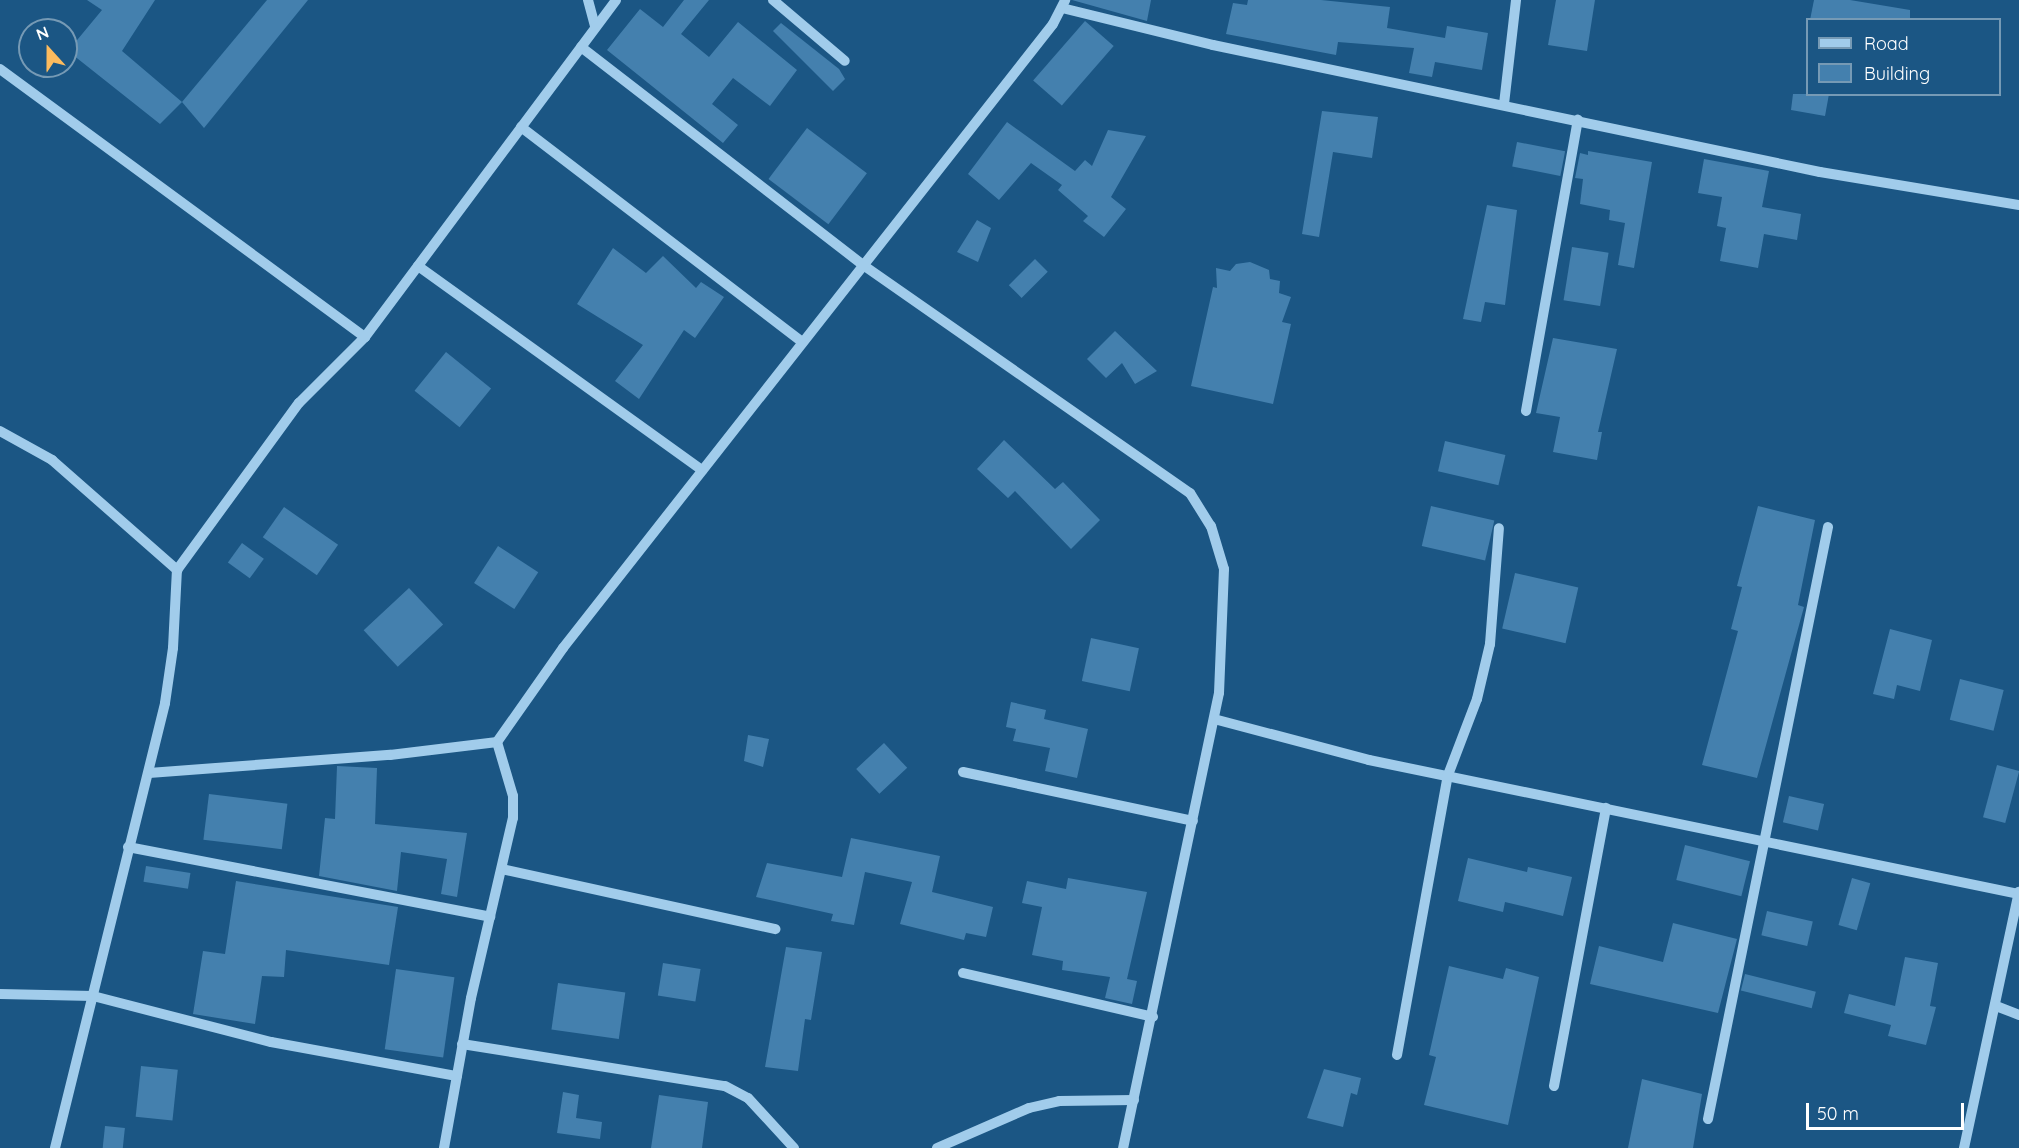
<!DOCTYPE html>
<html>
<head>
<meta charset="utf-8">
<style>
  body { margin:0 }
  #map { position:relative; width:2019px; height:1148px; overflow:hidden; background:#1b5684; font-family:Quicksand,sans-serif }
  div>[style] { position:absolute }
  .building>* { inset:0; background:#4480ae; transform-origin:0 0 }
  .minor>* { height:10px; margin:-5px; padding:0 5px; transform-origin:5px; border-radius:5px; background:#a1cceb }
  span { translate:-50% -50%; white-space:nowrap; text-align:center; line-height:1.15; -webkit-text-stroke:4.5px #1b5684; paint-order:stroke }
  .legend { position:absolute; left:1806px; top:18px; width:195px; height:78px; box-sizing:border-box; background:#1b5684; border:2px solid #769ab5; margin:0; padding:8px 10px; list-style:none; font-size:18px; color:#fff }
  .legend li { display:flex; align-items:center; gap:12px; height:30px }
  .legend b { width:30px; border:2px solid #769ab5 }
  .north { position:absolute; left:18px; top:18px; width:60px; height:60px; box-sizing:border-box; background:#1b5684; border:2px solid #769ab5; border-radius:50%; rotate:339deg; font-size:16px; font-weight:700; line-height:24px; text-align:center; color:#fff }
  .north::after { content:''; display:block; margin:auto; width:21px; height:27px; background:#fcbb5e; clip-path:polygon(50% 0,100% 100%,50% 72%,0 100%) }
  .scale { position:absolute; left:1806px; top:1103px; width:158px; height:27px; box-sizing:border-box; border:3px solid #fff; border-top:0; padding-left:8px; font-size:18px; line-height:21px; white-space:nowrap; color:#fff; -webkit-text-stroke:4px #1b5684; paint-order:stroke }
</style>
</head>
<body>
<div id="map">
  <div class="building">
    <div style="clip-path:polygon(87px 0,155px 0,122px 51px,182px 102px,160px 124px,68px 51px,102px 10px)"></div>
    <div style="clip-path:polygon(267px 0,308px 0,204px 128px,182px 102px)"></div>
    <div style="clip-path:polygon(684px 0,709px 0,681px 34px,709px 57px,738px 22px,797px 70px,770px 106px,733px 78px,712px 104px,738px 125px,723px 143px,607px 50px,640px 9px,663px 27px)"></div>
    <div style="clip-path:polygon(1072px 0,1151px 0,1147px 21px)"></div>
    <div style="clip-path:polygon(1248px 0,1321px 0,1390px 7px,1387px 28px,1445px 38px,1447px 26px,1488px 33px,1482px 70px,1435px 62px,1432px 77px,1409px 73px,1414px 48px,1338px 42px,1336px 55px,1226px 34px,1233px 3px,1247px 5px)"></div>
    <div style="clip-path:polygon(1556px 0,1595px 0,1587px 51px,1548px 45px)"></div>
    <div style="clip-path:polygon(1814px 0,1850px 0,1910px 10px,1910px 20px,1810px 20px)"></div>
    <div style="left:1085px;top:21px;width:38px;height:79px;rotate:41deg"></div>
    <div style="clip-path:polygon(781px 23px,839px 69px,845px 79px,833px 91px,773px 31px)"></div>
    <div style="clip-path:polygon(1793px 94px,1829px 94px,1825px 116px,1791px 110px)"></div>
    <div style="clip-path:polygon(1322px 111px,1378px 117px,1372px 158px,1333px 152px,1319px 237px,1302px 234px)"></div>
    <div style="clip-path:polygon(1007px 122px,1075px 171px,1085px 160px,1092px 166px,1108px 130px,1146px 136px,1111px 197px,1126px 209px,1104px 237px,1083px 221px,1088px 216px,1058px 190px,1062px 185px,1031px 163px,999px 200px,968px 174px)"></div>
    <div style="left:807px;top:128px;width:75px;height:64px;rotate:37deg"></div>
    <div style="left:1517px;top:142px;width:49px;height:25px;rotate:11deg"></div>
    <div style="clip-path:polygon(1588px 151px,1652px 162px,1634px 268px,1618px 265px,1625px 223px,1609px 220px,1610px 210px,1580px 204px,1583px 179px,1575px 178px,1580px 153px,1588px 155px)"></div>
    <div style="clip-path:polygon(1704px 159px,1769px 171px,1762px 207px,1801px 214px,1797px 240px,1764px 234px,1758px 268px,1720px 261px,1726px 228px,1717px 226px,1722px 197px,1698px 193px)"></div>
    <div style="clip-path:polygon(1487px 205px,1517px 210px,1505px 305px,1485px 302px,1481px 322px,1463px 319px)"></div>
    <div style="clip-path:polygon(977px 220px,991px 228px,978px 262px,957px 252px)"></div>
    <div style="left:1572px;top:247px;width:37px;height:54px;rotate:9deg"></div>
    <div style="clip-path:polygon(613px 248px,646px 273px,663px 256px,696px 288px,701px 282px,724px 297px,695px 338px,684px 330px,639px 399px,615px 381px,643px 345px,577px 304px)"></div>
    <div style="left:1035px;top:259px;width:18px;height:37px;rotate:45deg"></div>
    <div style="clip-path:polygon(1250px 262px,1269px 270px,1270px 279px,1280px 281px,1279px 293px,1291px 297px,1282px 322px,1291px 324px,1273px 404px,1191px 386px,1213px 287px,1217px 288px,1216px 268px,1230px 271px,1236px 264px)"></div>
    <div style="clip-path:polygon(1115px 331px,1157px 371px,1135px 384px,1122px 363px,1106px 378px,1087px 359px)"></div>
    <div style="clip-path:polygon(1553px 338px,1617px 349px,1598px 432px,1602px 432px,1597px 460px,1553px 452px,1560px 417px,1536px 413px)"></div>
    <div style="left:446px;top:352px;width:58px;height:50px;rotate:39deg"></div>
    <div style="clip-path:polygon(1004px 440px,1055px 489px,1063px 482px,1100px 520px,1071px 549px,1015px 491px,1008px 498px,977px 469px)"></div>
    <div style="left:1445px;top:441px;width:62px;height:31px;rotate:13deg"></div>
    <div style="left:1431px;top:506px;width:65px;height:41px;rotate:13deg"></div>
    <div style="clip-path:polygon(1758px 506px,1815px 520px,1798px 605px,1804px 607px,1757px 778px,1702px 765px,1738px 631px,1731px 629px,1742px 587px,1737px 586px)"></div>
    <div style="left:284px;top:507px;width:66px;height:37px;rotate:35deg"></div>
    <div style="left:242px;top:543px;width:27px;height:24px;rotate:36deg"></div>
    <div style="left:498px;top:546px;width:48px;height:44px;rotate:33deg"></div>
    <div style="left:1515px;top:573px;width:65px;height:57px;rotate:13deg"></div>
    <div style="left:409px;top:588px;width:50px;height:62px;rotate:47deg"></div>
    <div style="clip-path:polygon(1890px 629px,1932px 640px,1920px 691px,1897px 685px,1894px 699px,1873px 694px)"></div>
    <div style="left:1091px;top:638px;width:49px;height:44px;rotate:12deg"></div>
    <div style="left:1960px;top:679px;width:45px;height:42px;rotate:14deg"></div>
    <div style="clip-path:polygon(1011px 702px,1046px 710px,1044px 719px,1088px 729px,1077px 778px,1045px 771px,1050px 748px,1013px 741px,1016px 729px,1006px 727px)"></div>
    <div style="clip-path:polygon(748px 735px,769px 739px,763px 767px,744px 761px)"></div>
    <div style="left:884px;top:743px;width:34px;height:38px;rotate:47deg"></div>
    <div style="left:1997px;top:765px;width:23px;height:54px;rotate:15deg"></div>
    <div style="clip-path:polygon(337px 766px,377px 768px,375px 824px,467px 833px,457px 897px,441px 894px,447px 859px,401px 852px,397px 891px,319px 876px,325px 818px,335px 819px)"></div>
    <div style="left:209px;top:794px;width:79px;height:46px;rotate:7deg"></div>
    <div style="left:1789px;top:796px;width:36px;height:27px;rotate:13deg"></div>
    <div style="clip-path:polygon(851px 838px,940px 856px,932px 892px,993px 907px,986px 937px,966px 933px,964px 940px,900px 924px,912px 882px,865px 872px,854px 925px,831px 921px,833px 914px,756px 897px,767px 863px,842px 877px)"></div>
    <div style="left:1685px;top:845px;width:67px;height:36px;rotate:14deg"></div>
    <div style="clip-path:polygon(1468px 858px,1527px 872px,1528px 867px,1572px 877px,1563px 916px,1505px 902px,1503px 912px,1458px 901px)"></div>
    <div style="left:146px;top:866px;width:45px;height:16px;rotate:9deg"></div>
    <div style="clip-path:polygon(1068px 878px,1147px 892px,1127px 979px,1137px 981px,1132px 1004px,1105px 998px,1110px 977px,1062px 970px,1063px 961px,1032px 955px,1042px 907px,1022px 903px,1027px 881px,1066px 889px)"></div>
    <div style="left:1852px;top:878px;width:19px;height:49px;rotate:16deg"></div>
    <div style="clip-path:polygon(236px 881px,398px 907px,389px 965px,286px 950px,284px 977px,262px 976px,255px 1024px,193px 1014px,203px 951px,225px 954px)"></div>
    <div style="left:1767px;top:911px;width:47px;height:25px;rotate:13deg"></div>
    <div style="clip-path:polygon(1673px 923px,1737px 939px,1718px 1013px,1590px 984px,1599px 946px,1663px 962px)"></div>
    <div style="clip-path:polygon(786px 947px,822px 952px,811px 1020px,805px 1019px,798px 1071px,765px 1067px)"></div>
    <div style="clip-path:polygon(1905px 957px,1938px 963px,1930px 1006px,1936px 1007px,1926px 1045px,1888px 1036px,1891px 1025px,1844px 1013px,1849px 994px,1895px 1006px)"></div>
    <div style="left:663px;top:963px;width:38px;height:33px;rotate:9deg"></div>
    <div style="clip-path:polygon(1449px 966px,1503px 979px,1506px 968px,1539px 977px,1508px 1125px,1424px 1105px,1436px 1057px,1429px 1055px)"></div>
    <div style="left:396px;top:969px;width:59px;height:81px;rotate:8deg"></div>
    <div style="left:1745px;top:974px;width:73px;height:17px;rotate:14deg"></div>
    <div style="left:558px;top:983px;width:68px;height:47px;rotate:8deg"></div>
    <div style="left:141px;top:1066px;width:37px;height:51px;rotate:6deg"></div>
    <div style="clip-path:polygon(1324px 1069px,1361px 1078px,1357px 1095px,1351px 1093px,1343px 1127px,1307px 1118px)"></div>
    <div style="clip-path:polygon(1642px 1079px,1702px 1094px,1693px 1148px,1628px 1148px)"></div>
    <div style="clip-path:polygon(563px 1092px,579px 1095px,576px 1118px,602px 1122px,600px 1139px,557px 1133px)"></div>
    <div style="clip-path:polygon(659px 1095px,708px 1102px,702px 1148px,651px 1148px)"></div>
    <div style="left:105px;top:1126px;width:20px;height:22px;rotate:6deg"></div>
  </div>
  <div class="minor">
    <div style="left:588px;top:0;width:28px;rotate:75deg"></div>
    <div style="left:773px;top:0;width:94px;rotate:40.3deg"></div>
    <div style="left:1062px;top:8px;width:155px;rotate:13.8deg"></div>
    <div style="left:1213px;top:45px;width:620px;rotate:11.82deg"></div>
    <div style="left:1820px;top:172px;width:202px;rotate:9.4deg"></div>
    <div style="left:581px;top:47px;width:356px;rotate:37.7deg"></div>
    <div style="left:863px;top:265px;width:399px;rotate:34.9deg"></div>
    <div style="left:1190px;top:493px;width:39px;rotate:58deg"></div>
    <div style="left:1211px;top:526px;width:45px;rotate:73.2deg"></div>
    <div style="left:1224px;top:569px;width:124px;rotate:92.3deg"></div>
    <div style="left:1219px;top:693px;width:465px;rotate:101.9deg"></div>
    <div style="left:0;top:69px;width:453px;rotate:36.3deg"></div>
    <div style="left:1504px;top:104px;width:105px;rotate:-83.4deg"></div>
    <div style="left:521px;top:127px;width:354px;rotate:37.4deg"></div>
    <div style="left:418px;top:266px;width:350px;rotate:35.7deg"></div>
    <div style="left:1526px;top:411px;width:296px;rotate:-79.9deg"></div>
    <div style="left:0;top:431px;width:60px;rotate:29.1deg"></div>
    <div style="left:52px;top:460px;width:167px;rotate:41.3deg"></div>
    <div style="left:1214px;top:719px;width:160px;rotate:14.8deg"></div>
    <div style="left:1369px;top:760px;width:664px;rotate:11.65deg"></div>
    <div style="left:963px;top:772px;width:235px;rotate:12deg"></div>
    <div style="left:149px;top:773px;width:242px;rotate:-4.3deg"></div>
    <div style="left:390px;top:755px;width:108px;rotate:-6.9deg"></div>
    <div style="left:497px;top:742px;width:115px;rotate:-54.9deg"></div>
    <div style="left:563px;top:648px;width:793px;rotate:-51.86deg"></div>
    <div style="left:1053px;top:24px;width:27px;rotate:-63deg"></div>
    <div style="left:128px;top:847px;width:369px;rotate:10.9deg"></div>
    <div style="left:502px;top:869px;width:280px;rotate:12.4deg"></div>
    <div style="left:963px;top:973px;width:195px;rotate:13deg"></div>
    <div style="left:0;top:994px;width:93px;rotate:1.2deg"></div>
    <div style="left:93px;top:996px;width:184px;rotate:14.5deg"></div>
    <div style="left:271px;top:1042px;width:189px;rotate:10.4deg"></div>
    <div style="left:1996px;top:1006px;width:25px;rotate:21deg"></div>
    <div style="left:462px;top:1044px;width:266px;rotate:9.1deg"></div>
    <div style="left:725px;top:1086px;width:26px;rotate:28deg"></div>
    <div style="left:748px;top:1098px;width:68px;rotate:47.4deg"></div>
    <div style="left:1397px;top:1055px;width:285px;rotate:-79.7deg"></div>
    <div style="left:1448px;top:775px;width:81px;rotate:-69.1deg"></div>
    <div style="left:1477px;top:699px;width:57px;rotate:-76.7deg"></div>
    <div style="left:1490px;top:644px;width:116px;rotate:-85.6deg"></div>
    <div style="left:1554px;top:1086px;width:283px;rotate:-79.4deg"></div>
    <div style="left:1708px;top:1119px;width:604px;rotate:-78.54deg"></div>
    <div style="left:55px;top:1148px;width:458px;rotate:-76.1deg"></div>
    <div style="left:165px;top:703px;width:56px;rotate:-81.7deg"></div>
    <div style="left:173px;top:648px;width:78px;rotate:-87.1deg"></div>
    <div style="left:177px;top:570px;width:207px;rotate:-53.9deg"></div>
    <div style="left:299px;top:403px;width:93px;rotate:-45deg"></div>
    <div style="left:365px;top:337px;width:420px;rotate:-53.3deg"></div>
    <div style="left:444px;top:1148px;width:152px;rotate:-79.8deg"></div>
    <div style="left:471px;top:998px;width:185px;rotate:-76.9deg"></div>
    <div style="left:513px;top:818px;width:22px;rotate:-90deg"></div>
    <div style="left:513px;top:796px;width:56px;rotate:-106.5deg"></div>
    <div style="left:937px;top:1148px;width:100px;rotate:-23.5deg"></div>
    <div style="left:1029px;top:1108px;width:31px;rotate:-13deg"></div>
    <div style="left:1059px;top:1101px;width:75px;rotate:-0.8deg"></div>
    <div style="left:1964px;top:1148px;width:262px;rotate:-77.9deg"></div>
  </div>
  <ul class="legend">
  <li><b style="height:8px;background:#a1cceb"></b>Road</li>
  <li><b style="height:16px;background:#4480ae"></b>Building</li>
  </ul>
  <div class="north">N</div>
  <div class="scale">50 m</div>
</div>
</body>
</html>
